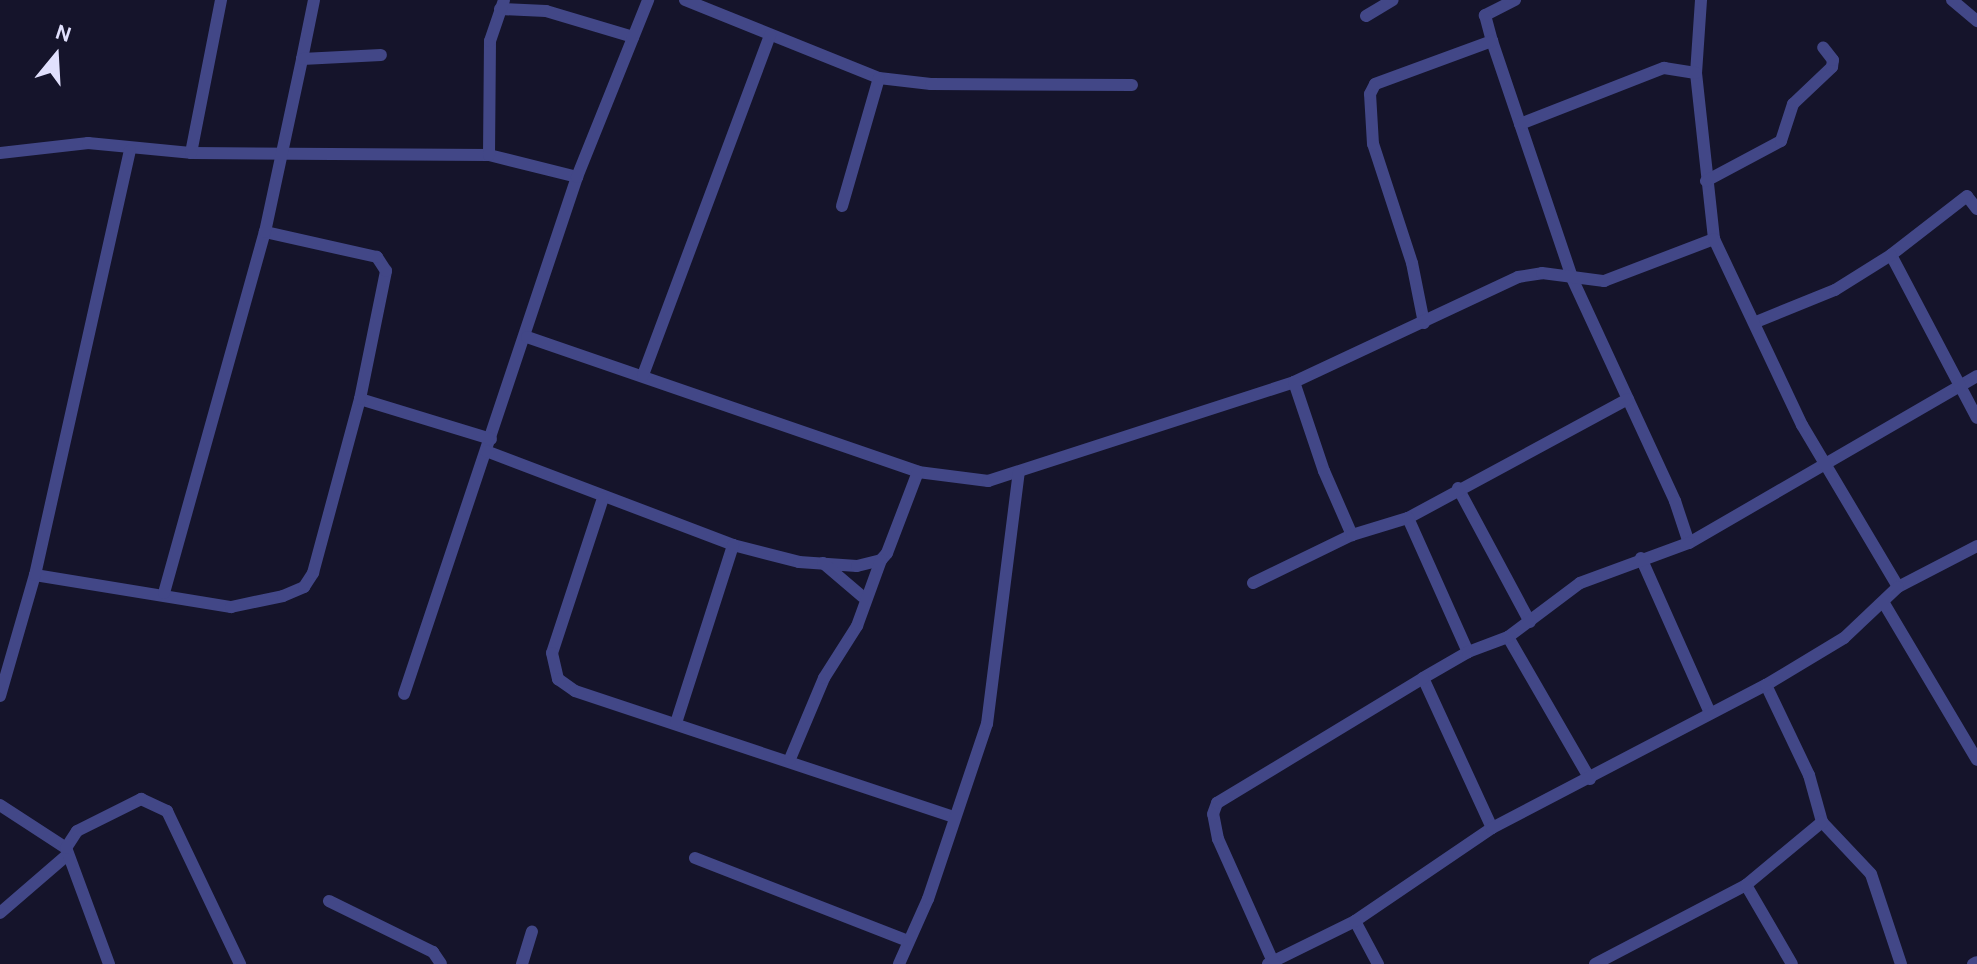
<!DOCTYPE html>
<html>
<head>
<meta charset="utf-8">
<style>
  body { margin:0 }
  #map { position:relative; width:1977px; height:964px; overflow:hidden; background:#15142b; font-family:Karla,sans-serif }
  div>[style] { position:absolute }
  .minor>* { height:12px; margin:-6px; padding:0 6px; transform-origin:6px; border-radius:6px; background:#424787 }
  span { translate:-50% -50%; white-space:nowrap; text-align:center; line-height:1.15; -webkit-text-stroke:6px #15142b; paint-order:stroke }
  .north { position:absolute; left:16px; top:16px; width:80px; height:80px; -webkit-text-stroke:6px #15142b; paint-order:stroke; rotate:18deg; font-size:22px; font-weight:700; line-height:32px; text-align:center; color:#e1e0fd }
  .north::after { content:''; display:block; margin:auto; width:28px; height:36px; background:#e1e0fd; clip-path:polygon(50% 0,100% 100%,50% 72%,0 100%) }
</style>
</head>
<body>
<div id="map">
  <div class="minor">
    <div style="left:685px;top:0;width:209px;rotate:21.9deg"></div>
    <div style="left:879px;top:78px;width:52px;rotate:6.6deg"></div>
    <div style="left:931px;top:84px;width:201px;rotate:0.3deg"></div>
    <div style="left:1515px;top:0;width:34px;rotate:153deg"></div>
    <div style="left:1485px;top:15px;width:27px;rotate:75deg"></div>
    <div style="left:1492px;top:41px;width:250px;rotate:71.3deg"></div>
    <div style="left:1572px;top:278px;width:246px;rotate:65.2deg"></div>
    <div style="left:1675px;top:501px;width:44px;rotate:71.6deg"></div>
    <div style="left:1689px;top:543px;width:333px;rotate:-30.1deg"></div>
    <div style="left:1701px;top:0;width:73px;rotate:93.9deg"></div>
    <div style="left:1696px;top:73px;width:167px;rotate:83.8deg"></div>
    <div style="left:1952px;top:0;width:33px;rotate:40deg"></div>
    <div style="left:500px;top:9px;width:46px;rotate:2.5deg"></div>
    <div style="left:546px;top:11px;width:91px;rotate:16.6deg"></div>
    <div style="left:1366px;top:16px;width:31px;rotate:-31deg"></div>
    <div style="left:302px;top:59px;width:60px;rotate:-78.5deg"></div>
    <div style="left:1520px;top:124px;width:155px;rotate:-21.3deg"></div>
    <div style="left:1664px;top:68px;width:32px;rotate:9deg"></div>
    <div style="left:0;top:153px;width:89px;rotate:-6.5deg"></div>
    <div style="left:88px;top:143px;width:103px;rotate:5.5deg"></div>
    <div style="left:191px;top:153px;width:298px;rotate:0.4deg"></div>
    <div style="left:489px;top:155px;width:91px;rotate:14deg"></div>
    <div style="left:577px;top:177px;width:545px;rotate:108.5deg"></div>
    <div style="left:191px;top:153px;width:156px;rotate:-78.9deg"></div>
    <div style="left:489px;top:155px;width:114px;rotate:-89.5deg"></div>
    <div style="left:490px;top:41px;width:43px;rotate:-71.1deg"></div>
    <div style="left:577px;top:177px;width:191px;rotate:-68.1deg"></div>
    <div style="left:1706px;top:181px;width:85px;rotate:-28.1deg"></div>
    <div style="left:1781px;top:141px;width:39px;rotate:-72deg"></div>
    <div style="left:1793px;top:104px;width:54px;rotate:-43.5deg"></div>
    <div style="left:1832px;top:67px;width:7px;rotate:-82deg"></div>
    <div style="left:1833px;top:60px;width:16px;rotate:-128deg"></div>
    <div style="left:842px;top:206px;width:133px;rotate:-73.9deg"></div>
    <div style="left:1977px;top:209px;width:16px;rotate:-128deg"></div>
    <div style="left:1967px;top:196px;width:96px;rotate:142.2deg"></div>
    <div style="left:1891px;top:255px;width:184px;rotate:62.2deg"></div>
    <div style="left:1756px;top:322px;width:85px;rotate:-22.1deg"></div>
    <div style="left:1835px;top:290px;width:66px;rotate:-32deg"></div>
    <div style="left:1424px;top:323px;width:61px;rotate:-101.3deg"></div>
    <div style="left:1412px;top:263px;width:125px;rotate:-108.1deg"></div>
    <div style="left:1373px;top:144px;width:50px;rotate:-93.4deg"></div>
    <div style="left:1370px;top:94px;width:11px;rotate:-63deg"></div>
    <div style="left:1375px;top:84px;width:125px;rotate:-20.2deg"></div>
    <div style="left:527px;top:337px;width:414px;rotate:19deg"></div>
    <div style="left:918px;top:472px;width:71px;rotate:7.3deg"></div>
    <div style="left:988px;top:481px;width:322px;rotate:-17.9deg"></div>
    <div style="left:1294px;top:382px;width:247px;rotate:-25.1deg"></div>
    <div style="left:1518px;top:277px;width:24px;rotate:-9deg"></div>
    <div style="left:1542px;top:273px;width:63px;rotate:7.4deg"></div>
    <div style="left:1604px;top:281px;width:118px;rotate:-20.9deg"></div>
    <div style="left:1714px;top:239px;width:206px;rotate:64.7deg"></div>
    <div style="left:1802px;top:425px;width:188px;rotate:59.3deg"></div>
    <div style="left:1898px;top:587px;width:89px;rotate:-27.4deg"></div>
    <div style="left:643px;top:375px;width:363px;rotate:-69.5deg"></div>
    <div style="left:1294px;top:382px;width:94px;rotate:71.4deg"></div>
    <div style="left:1324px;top:471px;width:70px;rotate:66.4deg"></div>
    <div style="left:360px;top:399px;width:137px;rotate:17deg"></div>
    <div style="left:486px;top:451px;width:264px;rotate:20.8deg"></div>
    <div style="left:733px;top:545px;width:68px;rotate:14.4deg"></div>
    <div style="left:799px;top:562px;width:58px;rotate:3.9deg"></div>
    <div style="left:857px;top:566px;width:25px;rotate:-14deg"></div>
    <div style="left:881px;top:560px;width:9px;rotate:-49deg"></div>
    <div style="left:887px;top:553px;width:87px;rotate:-69.1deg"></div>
    <div style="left:1458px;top:488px;width:152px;rotate:61.8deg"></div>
    <div style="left:603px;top:498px;width:163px;rotate:108.2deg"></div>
    <div style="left:552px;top:653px;width:27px;rotate:77deg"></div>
    <div style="left:558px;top:679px;width:21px;rotate:35deg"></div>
    <div style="left:575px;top:691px;width:398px;rotate:18.4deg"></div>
    <div style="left:1408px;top:518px;width:250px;rotate:-28.4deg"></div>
    <div style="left:1641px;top:558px;width:170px;rotate:66deg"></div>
    <div style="left:823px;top:563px;width:52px;rotate:40.4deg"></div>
    <div style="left:35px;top:575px;width:199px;rotate:9.3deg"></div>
    <div style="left:231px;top:607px;width:53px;rotate:-11.9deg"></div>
    <div style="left:283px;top:596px;width:23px;rotate:-23deg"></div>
    <div style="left:304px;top:587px;width:17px;rotate:-57deg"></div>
    <div style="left:313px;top:573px;width:180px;rotate:-74.9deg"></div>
    <div style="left:360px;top:399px;width:131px;rotate:-78.5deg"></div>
    <div style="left:386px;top:271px;width:17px;rotate:-123deg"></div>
    <div style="left:377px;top:257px;width:115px;rotate:-167.4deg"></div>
    <div style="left:1253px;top:583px;width:110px;rotate:-25.9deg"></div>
    <div style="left:1352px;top:535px;width:59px;rotate:-16.9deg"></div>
    <div style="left:1408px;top:518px;width:147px;rotate:65.9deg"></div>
    <div style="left:164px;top:593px;width:375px;rotate:-74.4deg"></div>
    <div style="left:265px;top:232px;width:177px;rotate:-77.9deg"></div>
    <div style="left:302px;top:59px;width:79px;rotate:-2.9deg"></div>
    <div style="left:1885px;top:605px;width:180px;rotate:59.3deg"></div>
    <div style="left:1508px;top:637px;width:164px;rotate:60deg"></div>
    <div style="left:1766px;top:685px;width:100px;rotate:64.5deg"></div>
    <div style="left:1809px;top:775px;width:49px;rotate:74.5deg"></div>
    <div style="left:1822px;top:822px;width:71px;rotate:46.7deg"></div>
    <div style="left:1871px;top:874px;width:95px;rotate:71.6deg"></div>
    <div style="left:0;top:696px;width:126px;rotate:-73.9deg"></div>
    <div style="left:35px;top:575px;width:435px;rotate:-77.4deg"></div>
    <div style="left:676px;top:723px;width:187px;rotate:-72.2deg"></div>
    <div style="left:790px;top:759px;width:88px;rotate:-67.2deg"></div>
    <div style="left:824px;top:678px;width:62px;rotate:-57.6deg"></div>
    <div style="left:857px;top:626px;width:70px;rotate:-70deg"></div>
    <div style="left:0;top:805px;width:79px;rotate:33.1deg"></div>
    <div style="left:1492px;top:828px;width:165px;rotate:-114.7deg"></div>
    <div style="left:1423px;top:678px;width:52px;rotate:-30deg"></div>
    <div style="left:1468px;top:652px;width:43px;rotate:-20.6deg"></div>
    <div style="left:1508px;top:637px;width:90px;rotate:-36.9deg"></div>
    <div style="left:1580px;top:583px;width:116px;rotate:-20.2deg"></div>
    <div style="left:695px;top:858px;width:229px;rotate:21.3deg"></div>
    <div style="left:1746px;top:885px;width:91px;rotate:59.8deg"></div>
    <div style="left:329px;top:901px;width:116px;rotate:26.1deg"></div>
    <div style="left:433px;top:952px;width:14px;rotate:56deg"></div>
    <div style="left:0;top:913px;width:87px;rotate:-40.8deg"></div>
    <div style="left:1355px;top:921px;width:49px;rotate:61.9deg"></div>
    <div style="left:109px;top:964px;width:124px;rotate:-110.3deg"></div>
    <div style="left:66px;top:848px;width:20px;rotate:-57deg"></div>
    <div style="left:77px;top:831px;width:72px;rotate:-26.6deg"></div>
    <div style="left:141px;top:799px;width:29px;rotate:25deg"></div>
    <div style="left:167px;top:811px;width:170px;rotate:64.5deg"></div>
    <div style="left:522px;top:964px;width:34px;rotate:-73deg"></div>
    <div style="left:899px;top:964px;width:71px;rotate:-66deg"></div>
    <div style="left:928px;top:899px;width:185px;rotate:-71.4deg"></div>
    <div style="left:987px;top:724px;width:254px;rotate:-82.8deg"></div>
    <div style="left:1268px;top:964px;width:97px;rotate:-26.3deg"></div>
    <div style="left:1355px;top:921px;width:166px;rotate:-34.2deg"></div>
    <div style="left:1492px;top:828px;width:309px;rotate:-27.6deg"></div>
    <div style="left:1766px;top:685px;width:91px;rotate:-31.1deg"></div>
    <div style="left:1844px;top:638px;width:74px;rotate:-43.4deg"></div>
    <div style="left:1274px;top:964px;width:137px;rotate:-114.1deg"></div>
    <div style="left:1218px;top:839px;width:25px;rotate:-101deg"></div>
    <div style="left:1213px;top:814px;width:12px;rotate:-70deg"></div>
    <div style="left:1217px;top:803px;width:241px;rotate:-31.2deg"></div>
    <div style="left:1595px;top:964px;width:170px;rotate:-27.6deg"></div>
    <div style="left:1746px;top:885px;width:99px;rotate:-39.7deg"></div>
    <div style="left:1973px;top:964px;width:4px;rotate:-27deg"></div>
  </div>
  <div class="north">N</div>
</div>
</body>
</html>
